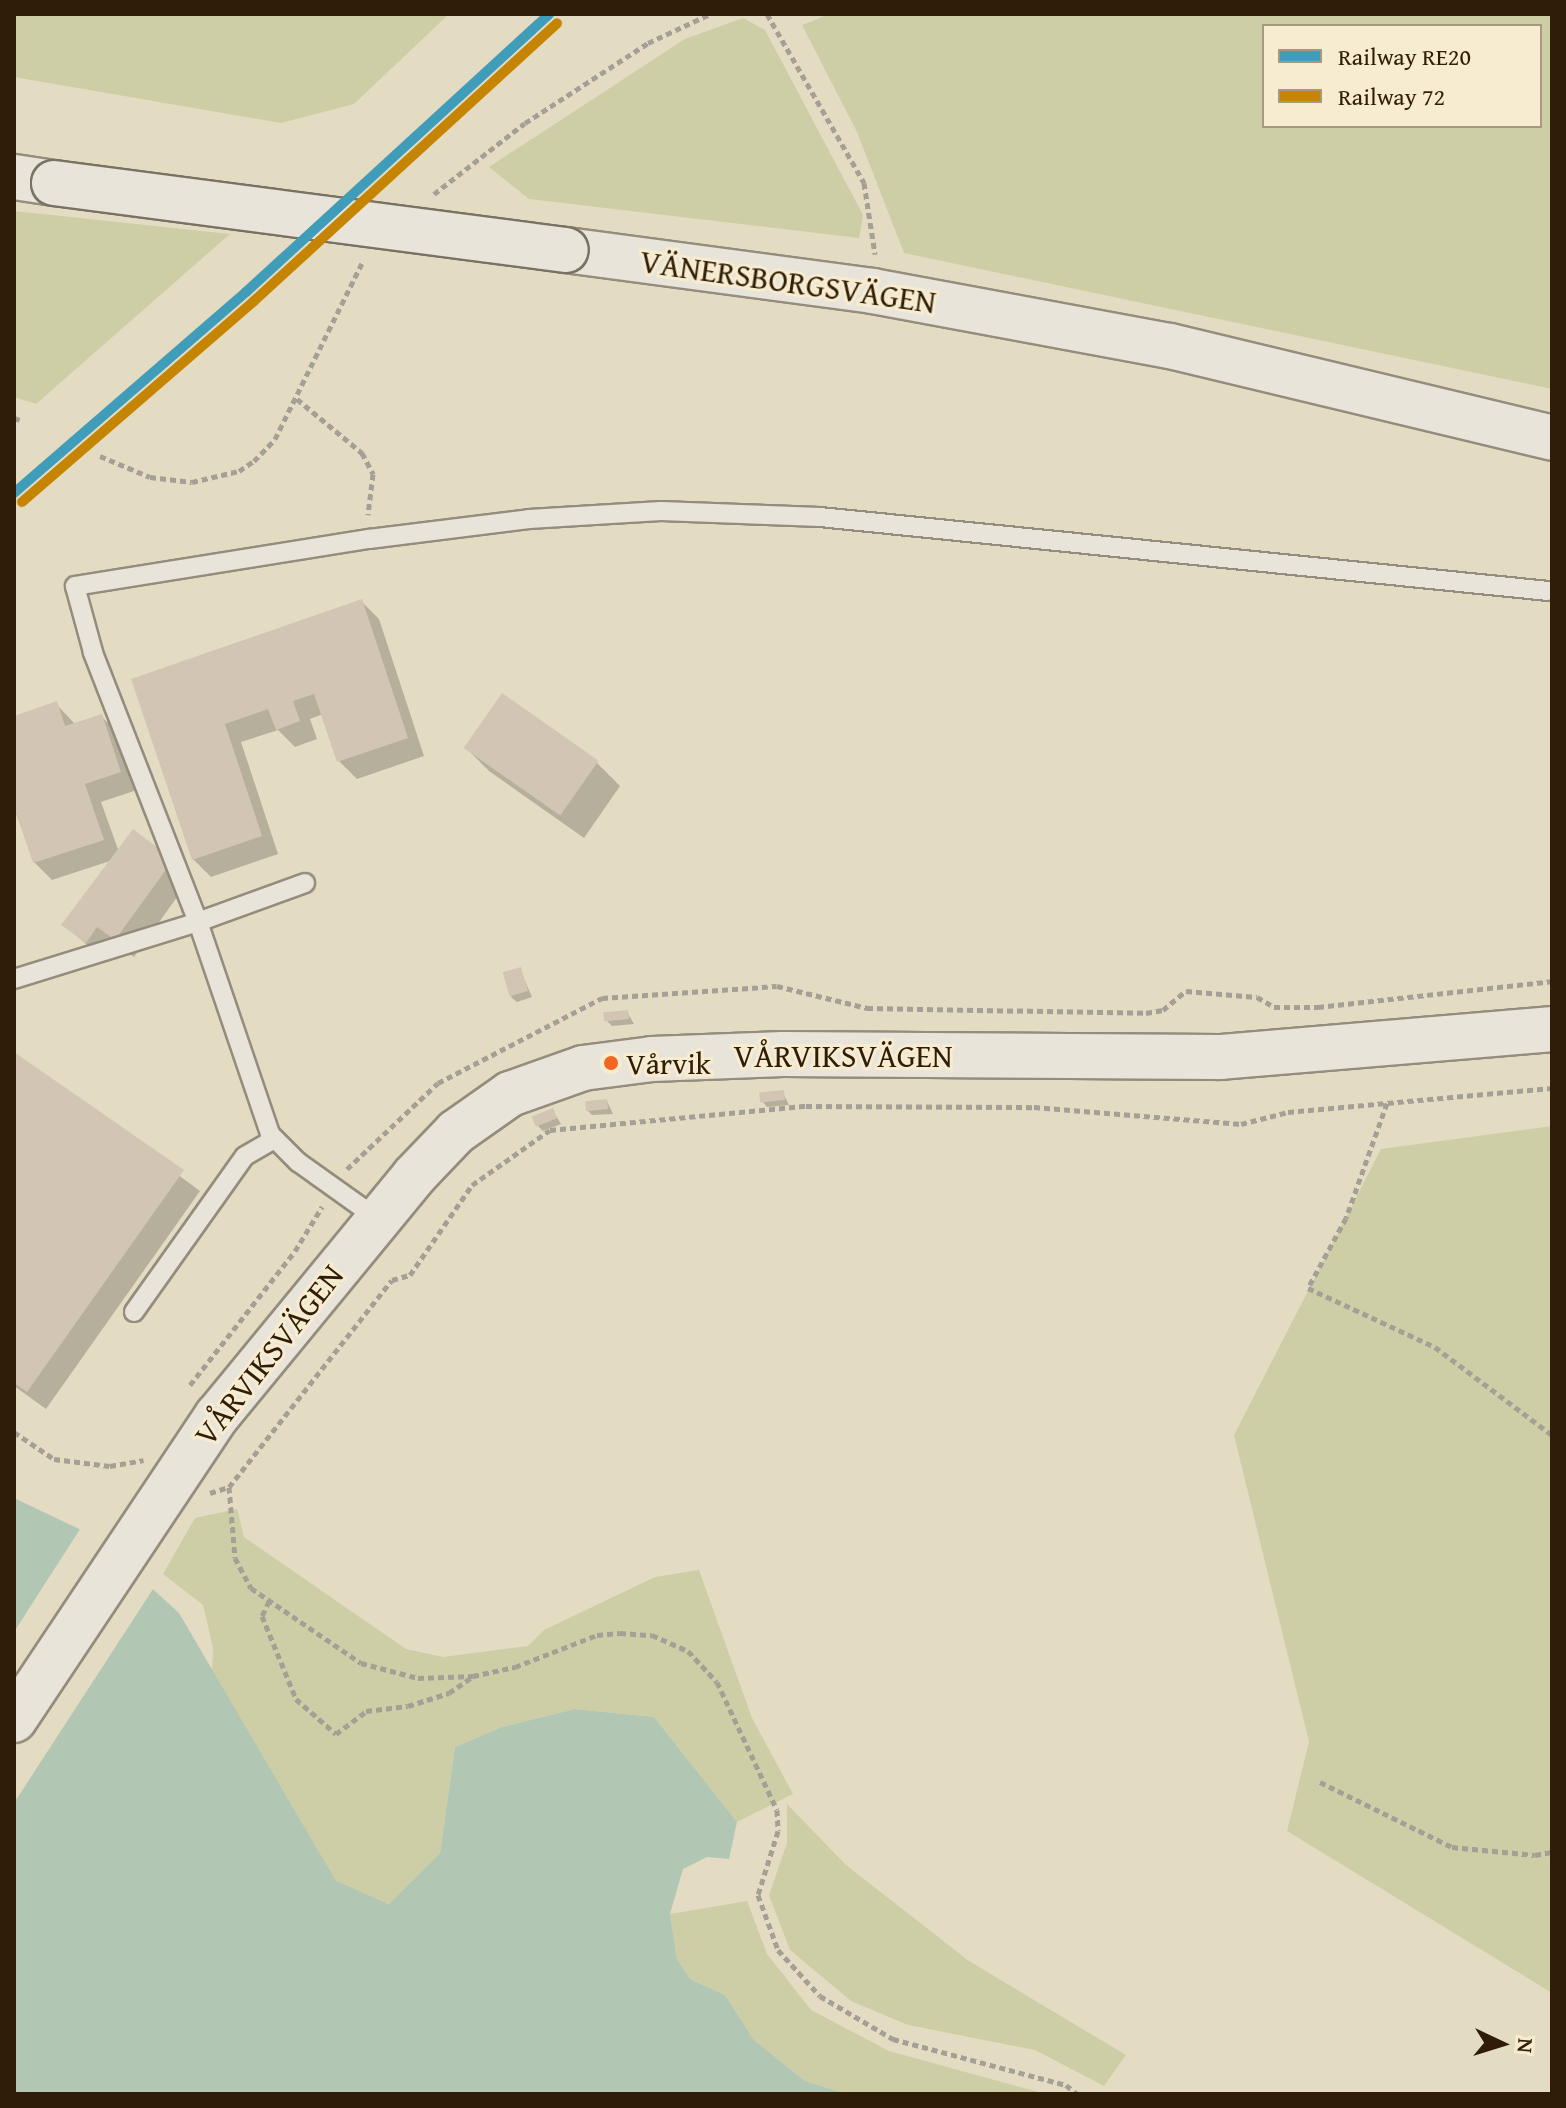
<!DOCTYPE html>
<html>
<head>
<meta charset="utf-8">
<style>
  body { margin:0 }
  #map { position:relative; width:1566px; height:2108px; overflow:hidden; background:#e4dbc3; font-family:"Gentium Book Plus",serif }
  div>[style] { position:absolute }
  .green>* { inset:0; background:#cdcea6 }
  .water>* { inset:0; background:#b1c7b4 }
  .pier>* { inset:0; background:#e4dbc3 }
  .shadow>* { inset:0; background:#0003 }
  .building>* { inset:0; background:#d3c5b4; transform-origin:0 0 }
  .path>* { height:5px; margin-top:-2.5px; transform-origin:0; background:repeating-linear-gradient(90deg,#a5a095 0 6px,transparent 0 10px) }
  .roads { filter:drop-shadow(2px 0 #948c7c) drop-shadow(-2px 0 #948c7c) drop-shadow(0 2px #948c7c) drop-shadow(0 -2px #948c7c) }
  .lane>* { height:18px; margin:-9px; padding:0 9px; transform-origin:9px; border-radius:9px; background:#e9e4d9 }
  .secondary>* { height:44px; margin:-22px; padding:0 22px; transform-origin:22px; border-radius:22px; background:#e9e4d9 }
  .bridges { filter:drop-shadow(2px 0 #797263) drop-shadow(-2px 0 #797263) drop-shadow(0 2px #797263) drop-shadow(0 -2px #797263) }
  .secondary-bridge>* { height:44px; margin:-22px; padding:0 22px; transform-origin:22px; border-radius:22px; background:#e9e4d9 }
  .rail-1>* { height:10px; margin:-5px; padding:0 5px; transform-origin:5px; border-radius:5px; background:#3f9dba }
  .rail-2>* { height:10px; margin:-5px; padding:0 5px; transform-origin:5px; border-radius:5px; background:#c58402 }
  .dots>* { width:22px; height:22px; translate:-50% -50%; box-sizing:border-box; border:4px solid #f7ecd0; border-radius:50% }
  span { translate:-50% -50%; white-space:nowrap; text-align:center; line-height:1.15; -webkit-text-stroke:6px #f7ecd0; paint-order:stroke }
  .bus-label { font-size:30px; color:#2f1d08 }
  .left { translate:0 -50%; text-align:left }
  .street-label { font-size:32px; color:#2f1d08 }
  .frame { position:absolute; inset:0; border:16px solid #2f1d08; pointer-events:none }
  .legend { position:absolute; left:1262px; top:24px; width:280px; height:104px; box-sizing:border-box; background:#f7ecd0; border:2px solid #a79980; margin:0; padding:10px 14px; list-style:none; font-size:24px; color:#2f1d08 }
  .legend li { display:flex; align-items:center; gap:16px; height:40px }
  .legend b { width:40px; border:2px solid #a79980 }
  .north { position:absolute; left:1462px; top:2004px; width:80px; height:80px; -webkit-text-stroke:6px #f7ecd0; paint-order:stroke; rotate:94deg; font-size:22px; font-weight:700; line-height:32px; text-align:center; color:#2f1d08 }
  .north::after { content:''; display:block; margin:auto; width:28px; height:36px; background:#2f1d08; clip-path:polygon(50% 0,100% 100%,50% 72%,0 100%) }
</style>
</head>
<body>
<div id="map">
  <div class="green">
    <div style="clip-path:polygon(14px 14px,449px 14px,354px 104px,281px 123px,14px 77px)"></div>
    <div style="clip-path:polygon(evenodd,830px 14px,1552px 14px,1552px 389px,904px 253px,857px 132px,802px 25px,830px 14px,1264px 26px,1540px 26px,1540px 126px,1264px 126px,1264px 26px)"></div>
    <div style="clip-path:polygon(743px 18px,765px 30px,863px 215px,859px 238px,529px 199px,489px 167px,685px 39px)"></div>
    <div style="clip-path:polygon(14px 211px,230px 234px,36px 404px,14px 397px)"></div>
    <div style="clip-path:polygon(1552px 1126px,1552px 1993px,1287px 1831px,1309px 1742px,1234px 1435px,1381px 1149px)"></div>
    <div style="clip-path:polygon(237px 1509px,244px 1537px,406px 1649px,443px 1657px,528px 1646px,544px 1630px,655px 1577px,699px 1570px,752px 1718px,793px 1794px,737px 1822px,654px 1717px,575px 1709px,502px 1727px,455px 1747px,440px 1853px,390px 1904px,336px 1882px,212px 1670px,213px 1648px,203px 1605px,163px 1574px,195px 1518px)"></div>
    <div style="clip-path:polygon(787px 1804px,846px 1865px,969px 1961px,1126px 2055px,1104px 2086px,1035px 2050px,908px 2025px,851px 2001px,790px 1950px,769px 1895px,787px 1843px)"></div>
    <div style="clip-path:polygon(747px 1901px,767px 1954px,811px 2010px,889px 2051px,1045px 2094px,849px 2094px,805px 2081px,754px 2040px,725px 1995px,690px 1979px,677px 1959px,670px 1914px)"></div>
  </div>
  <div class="water">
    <div style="clip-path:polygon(14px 1498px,96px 1537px,179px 1613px,336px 1881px,389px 1904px,440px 1853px,455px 1747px,502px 1727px,575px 1709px,654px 1717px,737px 1822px,729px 1859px,707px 1857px,683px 1869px,670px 1914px,677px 1959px,690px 1979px,725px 1995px,754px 2040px,805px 2081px,848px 2094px,14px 2094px)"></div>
  </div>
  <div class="pier">
    <div style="clip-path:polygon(82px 1526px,99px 1534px,155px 1586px,14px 1803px,14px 1632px)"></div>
  </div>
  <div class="shadow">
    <div style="clip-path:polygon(361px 601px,379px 619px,424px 756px,357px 779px,339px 761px,323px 714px,310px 719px,317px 739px,295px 747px,278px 730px,241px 742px,278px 854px,211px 877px,193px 859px,134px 680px)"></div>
    <div style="clip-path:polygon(56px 704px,75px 724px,101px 716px,119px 734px,137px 790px,101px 802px,119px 852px,134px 832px,185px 886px,134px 957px,116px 944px,105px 960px,64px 925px,113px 860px,52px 880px,34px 862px,14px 808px,14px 718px)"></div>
    <div style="clip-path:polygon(466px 748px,597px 763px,620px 786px,584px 838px,489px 771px)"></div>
    <div style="clip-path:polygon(520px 970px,532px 997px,517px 1002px,511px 997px)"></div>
    <div style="clip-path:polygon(627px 1012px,634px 1024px,612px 1026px,606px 1020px)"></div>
    <div style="clip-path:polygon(14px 1054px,200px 1191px,46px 1409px,14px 1386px)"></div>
    <div style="clip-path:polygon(783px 1093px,789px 1105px,767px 1107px,762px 1101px)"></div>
    <div style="clip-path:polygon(607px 1101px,613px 1114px,592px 1115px,587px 1110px)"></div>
    <div style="clip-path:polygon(553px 1111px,561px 1124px,543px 1131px,538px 1126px)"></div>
  </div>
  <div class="building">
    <div style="clip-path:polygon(362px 599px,408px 738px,337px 762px,314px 694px,293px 701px,300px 721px,276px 730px,268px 709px,225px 724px,262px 836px,192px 860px,131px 679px)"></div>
    <div style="left:502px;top:693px;width:118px;height:67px;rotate:35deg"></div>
    <div style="clip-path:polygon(57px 701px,65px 726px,102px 714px,121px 772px,85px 784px,104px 840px,33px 863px,14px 806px,14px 716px)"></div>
    <div style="clip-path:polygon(133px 829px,162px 851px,168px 867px,115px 940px,97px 927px,86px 943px,61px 925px)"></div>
    <div style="left:521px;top:967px;width:25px;height:19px;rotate:74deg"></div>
    <div style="left:628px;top:1010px;width:9px;height:25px;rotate:84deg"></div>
    <div style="clip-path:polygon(14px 1052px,184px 1170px,27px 1392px,14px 1383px)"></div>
    <div style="left:784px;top:1090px;width:10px;height:25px;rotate:84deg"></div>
    <div style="left:607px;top:1099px;width:10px;height:22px;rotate:84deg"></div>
    <div style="left:553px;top:1108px;width:11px;height:23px;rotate:68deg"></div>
  </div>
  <div class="path">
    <div style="left:767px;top:14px;width:195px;rotate:60.1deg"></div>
    <div style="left:864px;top:183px;width:72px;rotate:81.2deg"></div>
    <div style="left:434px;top:194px;width:115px;rotate:-38deg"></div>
    <div style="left:525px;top:123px;width:147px;rotate:-33deg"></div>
    <div style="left:648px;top:43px;width:68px;rotate:-25.1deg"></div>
    <div style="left:297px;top:399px;width:85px;rotate:39.7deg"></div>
    <div style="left:362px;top:453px;width:24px;rotate:62deg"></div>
    <div style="left:373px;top:474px;width:41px;rotate:97deg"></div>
    <div style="left:14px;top:418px;width:6px;rotate:18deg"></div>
    <div style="left:100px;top:456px;width:54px;rotate:22.8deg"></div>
    <div style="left:150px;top:477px;width:42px;rotate:6.8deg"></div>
    <div style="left:192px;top:482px;width:48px;rotate:-13.2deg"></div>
    <div style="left:239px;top:471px;width:18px;rotate:-34deg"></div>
    <div style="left:254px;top:461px;width:30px;rotate:-46deg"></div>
    <div style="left:275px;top:439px;width:199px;rotate:-63.7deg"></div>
    <div style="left:1387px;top:1103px;width:122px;rotate:109.6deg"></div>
    <div style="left:1346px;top:1218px;width:80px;rotate:118.5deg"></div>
    <div style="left:1308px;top:1288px;width:140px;rotate:24.9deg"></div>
    <div style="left:1435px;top:1347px;width:146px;rotate:36.9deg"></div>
    <div style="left:347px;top:1169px;width:125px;rotate:-43.4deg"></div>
    <div style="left:438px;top:1083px;width:185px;rotate:-27.4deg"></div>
    <div style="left:602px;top:998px;width:175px;rotate:-3.9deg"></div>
    <div style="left:777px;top:986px;width:93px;rotate:13.7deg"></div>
    <div style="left:867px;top:1008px;width:279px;rotate:1deg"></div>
    <div style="left:1146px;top:1013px;width:17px;rotate:-10deg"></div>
    <div style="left:1163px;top:1010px;width:30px;rotate:-40deg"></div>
    <div style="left:1186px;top:991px;width:71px;rotate:4.8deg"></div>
    <div style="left:1257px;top:997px;width:20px;rotate:30deg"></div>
    <div style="left:1274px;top:1007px;width:44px"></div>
    <div style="left:1318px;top:1007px;width:235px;rotate:-6.3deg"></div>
    <div style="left:190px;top:1385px;width:170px;rotate:-51.9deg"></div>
    <div style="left:295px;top:1251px;width:52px;rotate:-58.5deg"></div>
    <div style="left:14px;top:1432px;width:48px;rotate:34deg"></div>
    <div style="left:54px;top:1459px;width:56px;rotate:7.1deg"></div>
    <div style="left:110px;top:1466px;width:34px;rotate:-10deg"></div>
    <div style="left:229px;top:1487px;width:71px;rotate:85.2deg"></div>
    <div style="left:235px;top:1558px;width:34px;rotate:62deg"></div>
    <div style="left:251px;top:1588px;width:133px;rotate:34.3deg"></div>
    <div style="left:361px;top:1663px;width:59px;rotate:14.7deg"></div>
    <div style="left:418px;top:1678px;width:55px;rotate:-2.1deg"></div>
    <div style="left:473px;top:1676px;width:43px;rotate:-12.1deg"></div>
    <div style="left:515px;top:1667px;width:88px;rotate:-21.3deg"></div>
    <div style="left:597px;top:1635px;width:23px;rotate:-5deg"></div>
    <div style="left:620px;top:1633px;width:32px;rotate:4deg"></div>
    <div style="left:652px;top:1635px;width:39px;rotate:24deg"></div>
    <div style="left:688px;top:1651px;width:42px;rotate:46.9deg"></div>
    <div style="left:717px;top:1682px;width:141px;rotate:64.9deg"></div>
    <div style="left:777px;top:1810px;width:21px;rotate:87deg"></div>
    <div style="left:778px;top:1831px;width:67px;rotate:107.4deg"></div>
    <div style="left:758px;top:1895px;width:59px;rotate:70deg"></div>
    <div style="left:778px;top:1950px;width:62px;rotate:47.6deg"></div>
    <div style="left:820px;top:1996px;width:85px;rotate:30.5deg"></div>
    <div style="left:893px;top:2039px;width:179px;rotate:14.9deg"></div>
    <div style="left:1066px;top:2085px;width:14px;rotate:39deg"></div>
    <div style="left:210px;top:1493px;width:20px;rotate:-18deg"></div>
    <div style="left:229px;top:1487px;width:263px;rotate:-51.8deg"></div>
    <div style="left:392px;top:1280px;width:19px;rotate:-16deg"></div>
    <div style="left:410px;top:1275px;width:109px;rotate:-55.4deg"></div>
    <div style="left:472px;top:1185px;width:95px;rotate:-35.2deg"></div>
    <div style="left:550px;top:1130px;width:257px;rotate:-5.4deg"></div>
    <div style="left:806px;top:1106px;width:228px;rotate:0.3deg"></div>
    <div style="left:1034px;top:1107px;width:208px;rotate:4.7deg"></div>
    <div style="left:1241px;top:1124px;width:49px;rotate:-14.3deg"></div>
    <div style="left:1288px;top:1112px;width:265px;rotate:-5.2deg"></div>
    <div style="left:269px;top:1601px;width:17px;rotate:115deg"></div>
    <div style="left:262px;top:1616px;width:90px;rotate:67.7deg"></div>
    <div style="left:296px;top:1699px;width:53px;rotate:41.2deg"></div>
    <div style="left:336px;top:1734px;width:38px;rotate:-37deg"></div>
    <div style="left:366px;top:1711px;width:42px;rotate:-6.8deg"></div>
    <div style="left:408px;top:1706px;width:43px;rotate:-17.6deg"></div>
    <div style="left:449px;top:1693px;width:28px;rotate:-35deg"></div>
    <div style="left:1320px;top:1782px;width:147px;rotate:26.2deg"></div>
    <div style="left:1452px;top:1847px;width:83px;rotate:5.5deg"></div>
    <div style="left:1535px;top:1855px;width:17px;rotate:-10deg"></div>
  </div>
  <div class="roads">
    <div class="lane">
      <div style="left:305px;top:883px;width:114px;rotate:160deg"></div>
      <div style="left:198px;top:922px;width:290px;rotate:-111.3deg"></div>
      <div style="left:93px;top:652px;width:68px;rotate:-105.3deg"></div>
      <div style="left:75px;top:586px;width:298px;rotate:-9.1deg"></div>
      <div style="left:369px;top:539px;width:161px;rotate:-7.1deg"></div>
      <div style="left:529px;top:519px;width:132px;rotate:-3.5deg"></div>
      <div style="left:661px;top:511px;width:159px;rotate:2.2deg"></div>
      <div style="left:820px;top:517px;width:732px;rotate:5.8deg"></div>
      <div style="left:14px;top:979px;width:193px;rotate:-17.2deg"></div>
      <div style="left:198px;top:922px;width:224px;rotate:71.2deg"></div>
      <div style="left:270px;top:1134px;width:40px;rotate:45deg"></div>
      <div style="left:298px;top:1162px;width:98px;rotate:35.5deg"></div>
      <div style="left:134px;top:1312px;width:191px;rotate:-54.6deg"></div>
      <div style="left:245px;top:1156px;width:34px;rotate:-30deg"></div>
    </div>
    <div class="secondary">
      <div style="left:14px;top:177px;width:40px;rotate:8.5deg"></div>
      <div style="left:566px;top:250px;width:309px;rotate:7.6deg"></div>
      <div style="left:872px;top:291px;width:303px;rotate:10.5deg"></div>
      <div style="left:1170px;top:346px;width:393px;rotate:13.5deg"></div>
      <div style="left:14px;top:1720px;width:366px;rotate:-56.3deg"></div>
      <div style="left:217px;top:1416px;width:310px;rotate:-50.6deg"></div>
      <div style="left:414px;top:1176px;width:61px;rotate:-46.3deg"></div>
      <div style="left:456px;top:1132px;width:66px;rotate:-35.1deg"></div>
      <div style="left:510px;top:1094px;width:77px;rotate:-19.6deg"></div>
      <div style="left:583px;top:1068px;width:70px;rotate:-7.4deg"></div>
      <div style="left:652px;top:1059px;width:131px;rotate:-2.2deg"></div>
      <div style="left:783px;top:1054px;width:437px;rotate:0.4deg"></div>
      <div style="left:1220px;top:1057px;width:333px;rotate:-4.8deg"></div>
    </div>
  </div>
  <div class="bridges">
    <div class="secondary-bridge">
      <div style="left:54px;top:183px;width:516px;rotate:7.46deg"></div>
    </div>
  </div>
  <div class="rail-1">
    <div style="left:14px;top:493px;width:307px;rotate:-40.9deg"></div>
    <div style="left:246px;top:292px;width:411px;rotate:-42.5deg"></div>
  </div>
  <div class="rail-2">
    <div style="left:22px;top:502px;width:307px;rotate:-40.9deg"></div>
    <div style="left:254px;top:301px;width:411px;rotate:-42.5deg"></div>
  </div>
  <div class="dots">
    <div style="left:611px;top:1063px;background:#f26522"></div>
  </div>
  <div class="bus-label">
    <span class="left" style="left:626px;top:1063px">Vårvik</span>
  </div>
  <div class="street-label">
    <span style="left:788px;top:282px;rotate:8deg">VÄNERSBORGSVÄGEN</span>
    <span style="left:843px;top:1056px">VÅRVIKSVÄGEN</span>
    <span style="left:269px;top:1355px;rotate:-52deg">VÅRVIKSVÄGEN</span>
  </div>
  <div class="frame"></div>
  <ul class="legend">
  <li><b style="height:10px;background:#3f9dba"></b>Railway RE20</li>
  <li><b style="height:10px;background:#c58402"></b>Railway 72</li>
  </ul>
  <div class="north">N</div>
</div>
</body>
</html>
